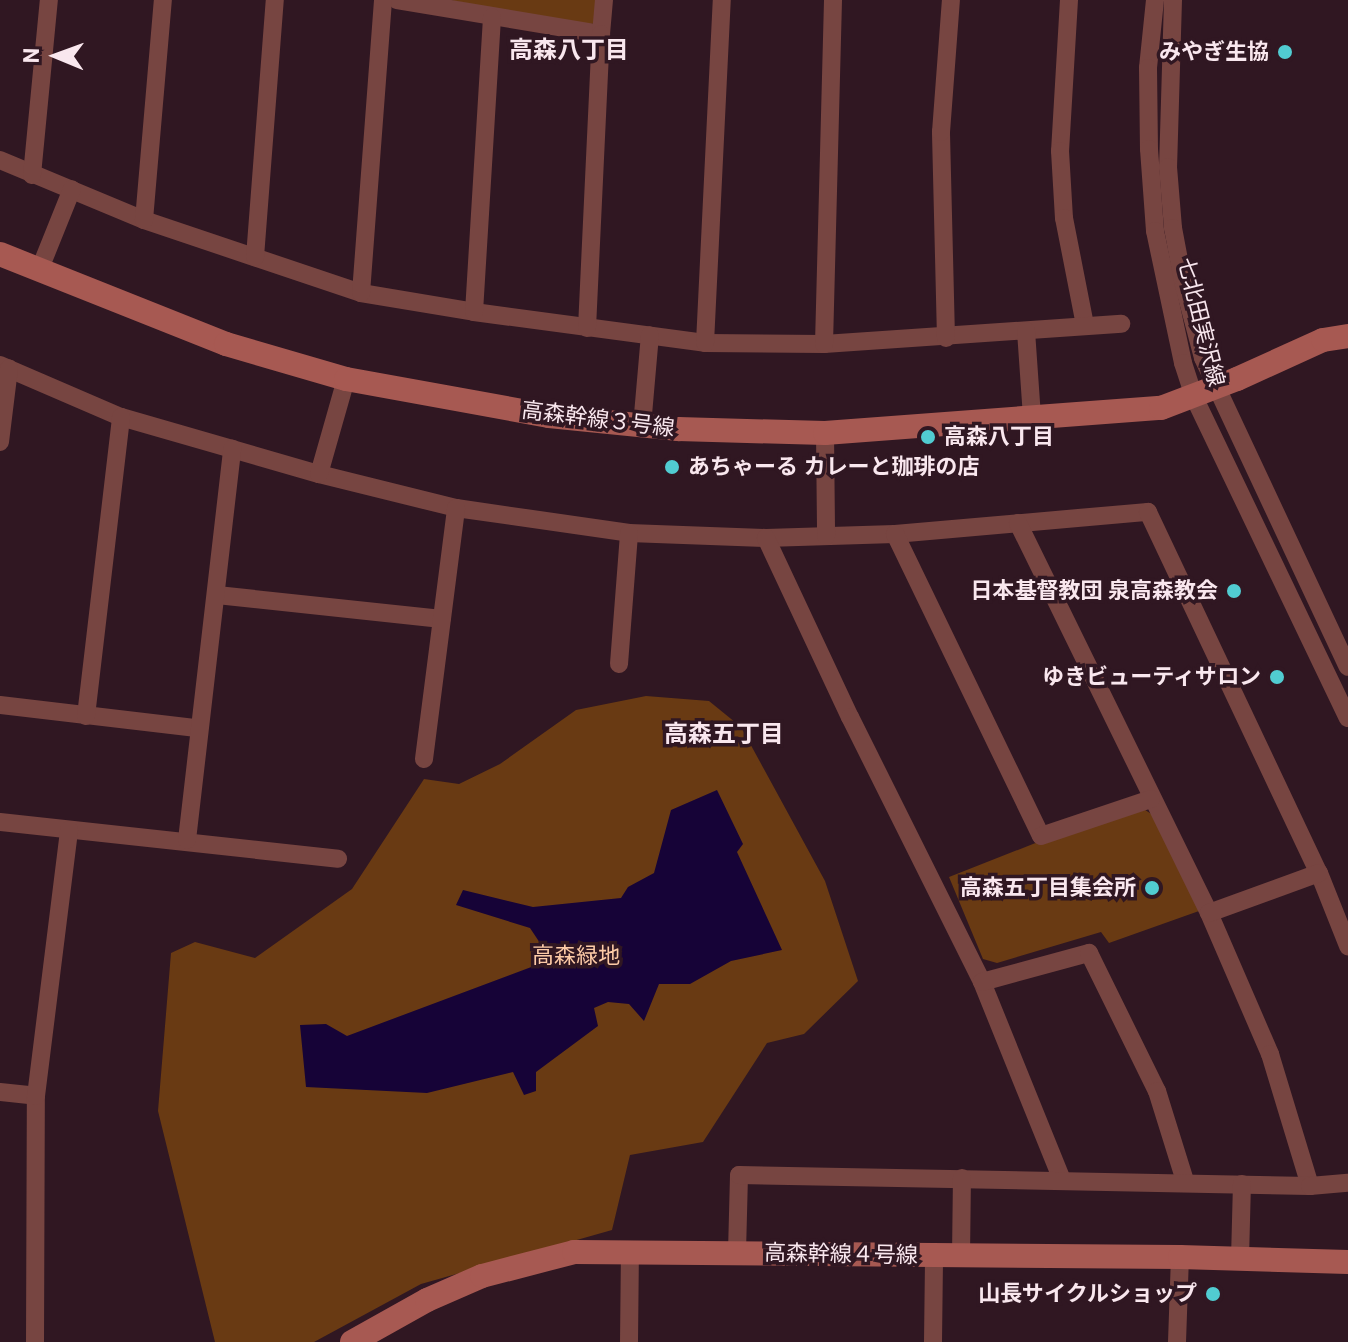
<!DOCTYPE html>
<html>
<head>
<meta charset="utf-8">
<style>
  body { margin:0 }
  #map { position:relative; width:1348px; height:1342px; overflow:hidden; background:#301722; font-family:Roboto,"Noto Sans JP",sans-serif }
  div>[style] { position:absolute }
  .green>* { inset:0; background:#693a13 }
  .water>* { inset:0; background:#160337 }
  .street>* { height:18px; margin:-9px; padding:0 9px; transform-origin:9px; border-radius:9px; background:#774541 }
  .secondary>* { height:24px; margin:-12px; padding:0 12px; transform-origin:12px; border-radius:12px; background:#a75952 }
  .dots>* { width:22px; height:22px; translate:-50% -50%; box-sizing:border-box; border:4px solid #301722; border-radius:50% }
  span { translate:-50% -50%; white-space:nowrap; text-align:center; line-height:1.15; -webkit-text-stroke:7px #301722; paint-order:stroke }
  .poi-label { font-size:22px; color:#f9e7ee; font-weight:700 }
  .right { translate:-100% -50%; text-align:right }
  .left { translate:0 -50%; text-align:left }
  .street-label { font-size:22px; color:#f9e7ee }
  .park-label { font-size:22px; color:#fdcba7 }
  .neighbourhood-label { font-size:24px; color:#f9e7ee; font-weight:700 }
  .north { position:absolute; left:16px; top:16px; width:80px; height:80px; -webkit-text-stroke:6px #301722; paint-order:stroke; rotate:271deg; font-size:22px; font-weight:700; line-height:32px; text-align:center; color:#f9e7ee }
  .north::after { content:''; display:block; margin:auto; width:28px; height:36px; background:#f9e7ee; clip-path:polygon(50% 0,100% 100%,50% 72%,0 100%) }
</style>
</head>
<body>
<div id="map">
  <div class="green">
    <div style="clip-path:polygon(449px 0,600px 0,598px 23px,583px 25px)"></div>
    <div style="clip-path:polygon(646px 696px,709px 701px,741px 727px,825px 881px,858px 981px,804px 1034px,767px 1043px,703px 1142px,630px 1155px,612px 1230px,421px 1284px,314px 1342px,215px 1342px,158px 1111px,171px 953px,195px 942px,255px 958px,352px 889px,424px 779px,459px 784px,500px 764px,576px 710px)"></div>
    <div style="clip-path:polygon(1142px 808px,1153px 815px,1199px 911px,1109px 943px,1101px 932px,997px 963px,983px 959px,949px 877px,1043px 840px)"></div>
  </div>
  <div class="water">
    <div style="clip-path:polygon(717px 790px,743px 844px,737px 852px,782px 950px,731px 961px,690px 984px,659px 984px,644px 1021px,629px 1004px,608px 1002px,594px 1008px,598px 1026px,536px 1072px,536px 1091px,524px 1095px,513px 1072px,427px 1093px,306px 1087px,300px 1025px,326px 1024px,347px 1036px,534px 966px,544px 949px,530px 928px,456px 905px,463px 890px,533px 907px,621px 898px,628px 887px,654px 873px,671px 810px)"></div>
  </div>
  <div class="street">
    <div style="left:397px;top:0;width:207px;rotate:9.5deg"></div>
    <div style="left:601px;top:34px;width:34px;rotate:-85deg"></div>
    <div style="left:1069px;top:0;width:151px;rotate:93.4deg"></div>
    <div style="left:1060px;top:151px;width:67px;rotate:86.6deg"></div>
    <div style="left:1064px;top:218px;width:109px;rotate:78.9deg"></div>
    <div style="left:1155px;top:0;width:68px;rotate:95.9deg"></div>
    <div style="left:1148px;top:68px;width:81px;rotate:89.3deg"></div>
    <div style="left:1149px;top:149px;width:82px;rotate:85.8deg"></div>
    <div style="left:1155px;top:231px;width:135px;rotate:78deg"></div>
    <div style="left:1183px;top:363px;width:36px;rotate:72deg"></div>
    <div style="left:1194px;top:397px;width:356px;rotate:64.4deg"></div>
    <div style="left:1173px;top:0;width:167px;rotate:91.7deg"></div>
    <div style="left:1168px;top:167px;width:61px;rotate:85.3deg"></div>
    <div style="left:1173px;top:228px;width:59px;rotate:79.3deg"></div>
    <div style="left:1184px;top:286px;width:74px;rotate:75.2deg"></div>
    <div style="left:1203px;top:358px;width:341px;rotate:64.9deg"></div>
    <div style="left:0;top:160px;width:156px;rotate:22.6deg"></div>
    <div style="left:144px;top:220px;width:229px;rotate:18.6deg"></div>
    <div style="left:361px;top:293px;width:115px;rotate:9.5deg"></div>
    <div style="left:474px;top:312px;width:233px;rotate:7.6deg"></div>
    <div style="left:705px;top:343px;width:119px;rotate:0.5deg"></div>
    <div style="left:824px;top:344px;width:298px;rotate:-3.9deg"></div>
    <div style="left:32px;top:175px;width:176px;rotate:-84.5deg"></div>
    <div style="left:144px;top:220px;width:221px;rotate:-85.1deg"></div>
    <div style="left:255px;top:257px;width:258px;rotate:-85.6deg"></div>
    <div style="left:39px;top:271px;width:88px;rotate:-68.1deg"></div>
    <div style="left:361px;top:293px;width:294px;rotate:-85.7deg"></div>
    <div style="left:474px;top:312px;width:295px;rotate:-86.5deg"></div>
    <div style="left:587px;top:328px;width:294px;rotate:-87.3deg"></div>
    <div style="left:1026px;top:331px;width:86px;rotate:86deg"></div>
    <div style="left:946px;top:338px;width:206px;rotate:-91.4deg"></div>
    <div style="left:941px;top:132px;width:132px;rotate:-85.7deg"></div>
    <div style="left:705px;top:343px;width:343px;rotate:-87.2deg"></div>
    <div style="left:824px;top:344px;width:344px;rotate:-88.5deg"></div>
    <div style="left:0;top:365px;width:132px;rotate:23.3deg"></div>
    <div style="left:121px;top:417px;width:206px;rotate:16.1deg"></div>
    <div style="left:319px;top:474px;width:141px;rotate:13.9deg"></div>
    <div style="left:456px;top:508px;width:175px;rotate:8.2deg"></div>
    <div style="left:629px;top:533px;width:137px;rotate:2.1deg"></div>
    <div style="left:766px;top:538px;width:129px;rotate:-1.8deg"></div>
    <div style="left:895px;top:534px;width:254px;rotate:-5deg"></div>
    <div style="left:1148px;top:512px;width:399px;rotate:64.7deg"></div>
    <div style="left:1319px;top:873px;width:79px;rotate:68.3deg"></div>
    <div style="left:642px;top:426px;width:91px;rotate:-85deg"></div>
    <div style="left:825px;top:433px;width:103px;rotate:89.4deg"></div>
    <div style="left:0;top:442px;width:74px;rotate:-83deg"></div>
    <div style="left:319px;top:474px;width:99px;rotate:-74.1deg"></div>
    <div style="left:1018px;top:523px;width:434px;rotate:63.9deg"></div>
    <div style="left:1209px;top:913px;width:154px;rotate:66.6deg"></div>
    <div style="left:1270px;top:1054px;width:138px;rotate:73.1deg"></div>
    <div style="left:895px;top:534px;width:335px;rotate:64.2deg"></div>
    <div style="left:1041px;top:836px;width:116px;rotate:-18.6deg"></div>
    <div style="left:766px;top:538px;width:198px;rotate:64.9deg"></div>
    <div style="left:850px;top:717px;width:296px;rotate:63.5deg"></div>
    <div style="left:982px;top:982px;width:214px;rotate:68deg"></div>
    <div style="left:217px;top:595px;width:226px;rotate:6.1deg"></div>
    <div style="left:619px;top:664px;width:131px;rotate:-85.6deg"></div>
    <div style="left:0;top:705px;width:198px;rotate:6.7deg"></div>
    <div style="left:86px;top:716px;width:301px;rotate:-83.3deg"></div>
    <div style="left:424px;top:759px;width:253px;rotate:-82.7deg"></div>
    <div style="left:0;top:822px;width:340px;rotate:6.2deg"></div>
    <div style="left:187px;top:840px;width:394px;rotate:-83.4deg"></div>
    <div style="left:1209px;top:913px;width:117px;rotate:-20deg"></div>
    <div style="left:982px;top:982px;width:111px;rotate:-15.2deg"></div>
    <div style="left:1089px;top:953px;width:154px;rotate:63.8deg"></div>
    <div style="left:1157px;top:1091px;width:94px;rotate:72.7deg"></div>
    <div style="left:0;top:1092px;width:36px;rotate:6deg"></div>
    <div style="left:737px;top:1252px;width:77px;rotate:-88.5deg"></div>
    <div style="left:739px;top:1175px;width:571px;rotate:1.1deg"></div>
    <div style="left:1310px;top:1186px;width:38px;rotate:-5deg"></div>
    <div style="left:961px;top:1256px;width:78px;rotate:-89.3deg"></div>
    <div style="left:1240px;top:1259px;width:75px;rotate:-88.5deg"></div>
    <div style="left:35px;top:1342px;width:246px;rotate:-89.8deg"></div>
    <div style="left:36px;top:1096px;width:268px;rotate:-82.9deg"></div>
    <div style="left:629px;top:1342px;width:92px;rotate:-89.4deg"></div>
    <div style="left:933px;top:1342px;width:87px;rotate:-89.3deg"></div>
    <div style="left:1177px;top:1342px;width:85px;rotate:-88deg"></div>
  </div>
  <div class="secondary">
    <div style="left:0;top:254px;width:243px;rotate:21.7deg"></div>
    <div style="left:226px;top:344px;width:125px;rotate:16.3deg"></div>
    <div style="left:346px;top:379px;width:206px;rotate:10.3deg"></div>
    <div style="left:549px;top:416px;width:130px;rotate:5.8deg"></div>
    <div style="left:678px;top:429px;width:147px;rotate:1.6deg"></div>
    <div style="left:825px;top:433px;width:337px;rotate:-4.3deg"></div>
    <div style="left:1161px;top:408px;width:81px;rotate:-20.9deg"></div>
    <div style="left:1237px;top:379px;width:94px;rotate:-24.4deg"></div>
    <div style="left:1323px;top:340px;width:25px;rotate:-9deg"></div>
    <div style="left:352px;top:1342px;width:86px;rotate:-29.2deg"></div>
    <div style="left:427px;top:1300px;width:60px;rotate:-23.6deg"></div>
    <div style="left:482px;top:1276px;width:95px;rotate:-14.6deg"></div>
    <div style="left:574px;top:1252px;width:606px;rotate:0.47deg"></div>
    <div style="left:1180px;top:1257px;width:168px;rotate:1.7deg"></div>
  </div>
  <div class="dots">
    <div style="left:1285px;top:52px;background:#51ccd1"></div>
    <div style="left:928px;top:437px;background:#51ccd1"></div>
    <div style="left:672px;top:467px;background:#51ccd1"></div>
    <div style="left:1234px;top:591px;background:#51ccd1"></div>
    <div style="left:1277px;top:677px;background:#51ccd1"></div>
    <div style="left:1152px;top:888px;background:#51ccd1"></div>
    <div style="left:1213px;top:1294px;background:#51ccd1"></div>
  </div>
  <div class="poi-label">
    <span class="right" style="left:1269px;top:52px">みやぎ生協</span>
    <span class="left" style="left:944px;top:437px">高森八丁目</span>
    <span class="left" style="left:688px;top:467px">あちゃーる カレーと珈琲の店</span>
    <span class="right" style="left:1218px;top:591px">日本基督教団 泉高森教会</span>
    <span class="right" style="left:1261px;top:677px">ゆきビューティサロン</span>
    <span class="right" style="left:1136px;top:888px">高森五丁目集会所</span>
    <span class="right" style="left:1197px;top:1294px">山長サイクルショップ</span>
  </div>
  <div class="street-label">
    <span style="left:1201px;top:322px;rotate:76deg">七北田実沢線</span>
    <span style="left:598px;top:419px;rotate:7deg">高森幹線３号線</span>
    <span style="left:841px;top:1254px;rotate:1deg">高森幹線４号線</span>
  </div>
  <div class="park-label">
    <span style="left:576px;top:956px">高森緑地</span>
  </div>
  <div class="neighbourhood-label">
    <span style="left:569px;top:51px">高森八丁目</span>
    <span style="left:724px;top:735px">高森五丁目</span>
  </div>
  <div class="north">N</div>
</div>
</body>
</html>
